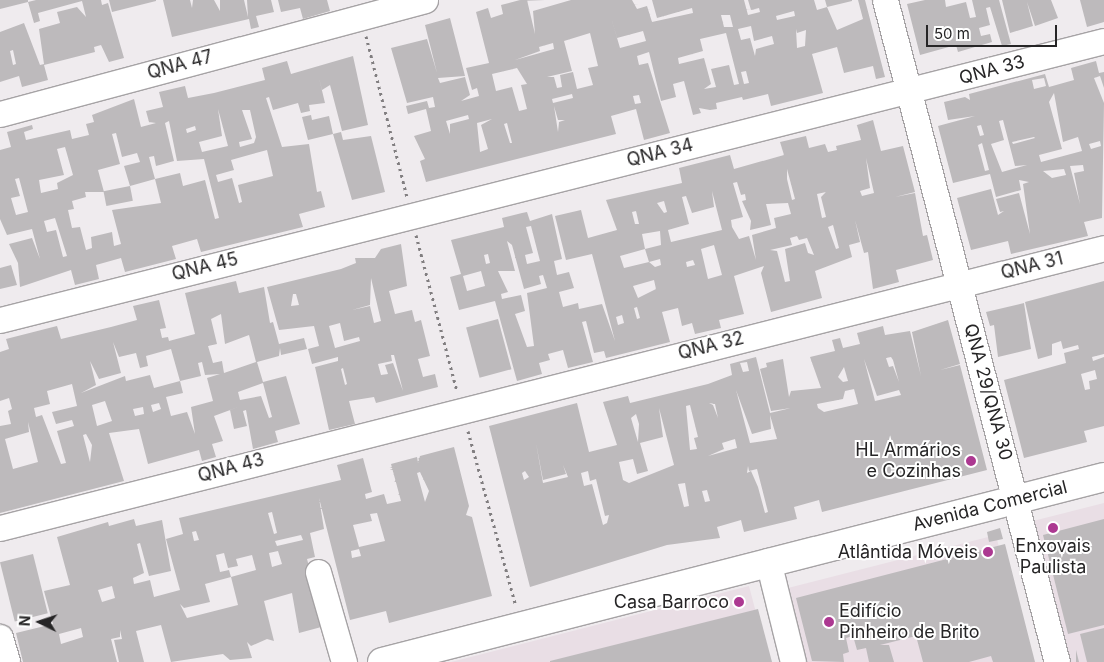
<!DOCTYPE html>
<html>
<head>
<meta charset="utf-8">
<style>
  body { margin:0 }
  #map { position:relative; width:1104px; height:662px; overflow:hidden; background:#efebee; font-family:Inter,sans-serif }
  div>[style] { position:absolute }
  .built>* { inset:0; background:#e9dee5 }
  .building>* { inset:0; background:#bdbabc; transform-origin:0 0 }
  .path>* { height:3px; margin-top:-1.5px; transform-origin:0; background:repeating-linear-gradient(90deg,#817e80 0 2.5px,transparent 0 6.5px) }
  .roads { filter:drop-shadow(1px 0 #a6a3a5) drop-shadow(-1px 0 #a6a3a5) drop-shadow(0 1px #a6a3a5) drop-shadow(0 -1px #a6a3a5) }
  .minor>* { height:25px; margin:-12.5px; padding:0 12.5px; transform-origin:12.5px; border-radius:12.5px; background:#fff }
  .major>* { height:28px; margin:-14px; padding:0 14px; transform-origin:14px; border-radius:14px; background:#fff }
  .dots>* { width:14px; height:14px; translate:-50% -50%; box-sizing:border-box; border:2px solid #fff; border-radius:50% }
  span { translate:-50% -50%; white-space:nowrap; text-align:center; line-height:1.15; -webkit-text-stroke:4px #fff; paint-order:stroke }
  .street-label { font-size:18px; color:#262526 }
  .poi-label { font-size:18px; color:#262526 }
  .right { translate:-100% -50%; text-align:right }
  .left { translate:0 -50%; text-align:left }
  .north { position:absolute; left:15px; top:597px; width:50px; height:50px; -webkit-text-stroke:4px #fff; paint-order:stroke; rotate:274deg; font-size:14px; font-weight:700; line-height:20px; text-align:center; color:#262526 }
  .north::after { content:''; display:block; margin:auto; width:18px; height:22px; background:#262526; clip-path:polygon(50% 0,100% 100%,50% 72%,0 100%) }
  .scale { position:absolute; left:926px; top:25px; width:131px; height:22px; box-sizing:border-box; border:2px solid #262526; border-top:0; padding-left:6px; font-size:15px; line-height:18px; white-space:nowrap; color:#262526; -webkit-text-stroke:4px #fff; paint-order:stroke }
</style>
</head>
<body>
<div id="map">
  <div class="built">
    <div style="clip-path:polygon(1104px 503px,1104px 662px,1068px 662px,1033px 521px)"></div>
    <div style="clip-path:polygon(996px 535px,1027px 662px,803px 662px,784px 589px)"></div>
    <div style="clip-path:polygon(749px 586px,769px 662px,451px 662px)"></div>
  </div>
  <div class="building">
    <div style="clip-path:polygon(0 0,28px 0,28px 2px,0 9px)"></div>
    <div style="clip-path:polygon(evenodd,36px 0,101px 0,102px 5px,108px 3px,124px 58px,109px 62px,101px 45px,94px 47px,95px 52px,44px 65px,48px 80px,22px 87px,19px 76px,0 82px,0 32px,24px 23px,40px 65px,44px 64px,39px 29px,60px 23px,57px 12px,77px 7px,86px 17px,82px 1px,38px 13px,40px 21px,34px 23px,28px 2px,36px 0,13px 50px,16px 64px,13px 65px,10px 51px,13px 50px)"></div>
    <div style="clip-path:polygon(109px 0,156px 0,156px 1px,112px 12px)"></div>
    <div style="clip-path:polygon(163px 0,190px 0,192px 8px,193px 0,214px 0,220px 11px,220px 0,244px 0,248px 17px,247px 0,271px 0,274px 12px,256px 16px,259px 27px,251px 29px,249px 19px,172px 37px)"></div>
    <div style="clip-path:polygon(278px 0,327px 0,330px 11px,303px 19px,300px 8px,281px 12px)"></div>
    <div style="clip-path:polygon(evenodd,520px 0,527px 0,535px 34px,533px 11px,571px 0,632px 0,637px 9px,647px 6px,652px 22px,693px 13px,692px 8px,657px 18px,652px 0,744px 0,748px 15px,760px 12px,759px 8px,751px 10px,748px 0,814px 0,817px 10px,827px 7px,837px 30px,863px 19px,858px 0,865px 0,885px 77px,876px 79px,873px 66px,844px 73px,837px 47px,812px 54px,823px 93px,771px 106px,768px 94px,743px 100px,742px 97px,716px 103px,717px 109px,710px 110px,699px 108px,701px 113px,693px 115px,684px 81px,673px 84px,676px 97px,661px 101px,649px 52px,637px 56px,639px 65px,648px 63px,670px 133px,644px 140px,636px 109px,611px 116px,616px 134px,426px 182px,420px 161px,425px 159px,414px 136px,431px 131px,429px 122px,426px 109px,408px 114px,406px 106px,427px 101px,429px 108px,435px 107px,433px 97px,407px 103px,391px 48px,427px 39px,437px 73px,425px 25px,450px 18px,465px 76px,438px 78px,440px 83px,465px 77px,470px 95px,461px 101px,479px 96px,477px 88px,472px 90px,466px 68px,489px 63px,476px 12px,488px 8px,491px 18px,503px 14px,501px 5px,520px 0,794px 11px,795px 16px,777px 20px,776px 16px,794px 11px,520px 0,610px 14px,617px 38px,643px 31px,646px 41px,620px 48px,610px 14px,520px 0,721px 15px,730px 15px,733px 27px,724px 27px,721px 15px,520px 0,751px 26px,754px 41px,772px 36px,774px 44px,756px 49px,755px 56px,750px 38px,741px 40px,738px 29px,751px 26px,520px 0,796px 29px,797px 33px,806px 30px,805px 46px,797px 48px,796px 29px,520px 0,590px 33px,598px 66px,588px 68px,593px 85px,577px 89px,573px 72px,560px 75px,562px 87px,557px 88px,554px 77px,547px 77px,572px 71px,564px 41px,590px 33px,520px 0,726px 33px,739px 84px,734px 85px,729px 65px,711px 69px,716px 87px,704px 89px,711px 84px,704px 58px,679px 64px,678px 58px,703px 51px,700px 39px,726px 33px,520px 0,553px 43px,554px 49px,515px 60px,540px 51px,539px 47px,553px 43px,520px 0,517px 68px,527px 84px,521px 85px,527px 109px,519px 111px,512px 87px,496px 91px,492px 74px,517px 68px,520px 0,746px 71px,749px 83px,744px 84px,741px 72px,746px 71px,520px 0,572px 94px,573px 98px,553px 103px,552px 99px,572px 94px,520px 0,639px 95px,641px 103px,635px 104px,633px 96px,639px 95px,520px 0,554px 106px,558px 120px,565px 120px,559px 122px,558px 132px,554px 106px,520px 0,468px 115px,469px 119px,450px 124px,450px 134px,446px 121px,468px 115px,520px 0,492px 119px,481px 125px,488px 149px,480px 152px,477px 123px,492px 119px,520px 0,507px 123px,512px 143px,510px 143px,504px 124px,507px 123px)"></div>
    <div style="clip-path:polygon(825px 0,852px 0,852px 1px,827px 7px)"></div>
    <div style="clip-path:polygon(925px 0,945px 0,946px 7px,966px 2px,970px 18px,976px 17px,972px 0,999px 0,1011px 44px,1002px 46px,990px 7px,986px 8px,990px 25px,979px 28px,981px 36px,990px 34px,992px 42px,958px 52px,956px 45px,920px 55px,907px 4px)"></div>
    <div style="clip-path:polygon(1002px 0,1051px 0,1058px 18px,1035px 26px,1027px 2px,1033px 26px,1010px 33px)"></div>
    <div style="clip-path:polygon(1080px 0,1104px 0,1104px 22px,1087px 27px)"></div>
    <div style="clip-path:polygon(evenodd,353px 56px,368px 125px,342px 131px,330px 85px,322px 90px,319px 78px,325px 103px,309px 105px,310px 111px,301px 113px,298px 103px,273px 110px,269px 97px,266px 98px,282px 147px,309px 144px,317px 192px,321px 191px,325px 207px,299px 214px,303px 227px,201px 252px,197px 239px,172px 246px,176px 259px,125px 272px,121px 258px,96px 265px,99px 279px,75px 285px,71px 270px,20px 287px,18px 263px,9px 244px,32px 238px,40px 259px,32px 229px,7px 235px,0 219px,0 150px,11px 147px,7px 132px,32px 125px,33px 129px,24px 132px,26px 140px,70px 130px,72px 139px,89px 135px,86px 124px,94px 122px,92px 115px,134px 99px,141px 127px,156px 123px,149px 122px,146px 111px,163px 107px,159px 92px,185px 86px,188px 98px,214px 93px,265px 80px,262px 68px,287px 61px,291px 74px,353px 56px,218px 109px,228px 146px,202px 152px,199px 142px,222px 136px,218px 109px,353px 56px,242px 110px,250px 110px,256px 137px,254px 143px,240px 147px,239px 142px,252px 139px,242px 110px,353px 56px,169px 121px,177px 161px,204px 159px,219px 218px,215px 219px,205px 180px,183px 186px,180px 173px,155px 179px,149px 157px,154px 156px,156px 166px,174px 161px,165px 123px,169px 121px,353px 56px,195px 126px,196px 130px,187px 133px,186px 129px,195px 126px,353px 56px,116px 133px,122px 157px,137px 153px,140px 162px,124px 166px,130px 186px,155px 179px,161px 203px,112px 210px,121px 244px,114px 246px,112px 232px,91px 237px,92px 248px,86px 250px,80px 227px,72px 228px,68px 210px,74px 209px,72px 201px,86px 197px,85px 192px,104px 192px,98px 170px,120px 164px,112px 134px,116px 133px,353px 56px,65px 147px,73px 175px,57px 183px,58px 189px,41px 193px,39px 180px,64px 175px,57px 149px,65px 147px,353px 56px,267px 150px,273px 176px,238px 185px,242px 202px,239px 203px,232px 178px,218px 182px,216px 175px,234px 170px,231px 160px,267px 150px,353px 56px,19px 178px,28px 212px,16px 215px,11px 198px,20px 196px,15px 179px,19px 178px,353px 56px,55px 218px,67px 256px,63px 257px,56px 230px,47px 232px,44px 221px,55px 218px)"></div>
    <div style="clip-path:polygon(evenodd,1096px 61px,1099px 73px,1104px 72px,1104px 88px,1100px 76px,1094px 78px,1104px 103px,1102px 218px,1084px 222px,1088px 236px,1011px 254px,1008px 241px,971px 250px,957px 198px,991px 189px,998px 215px,1004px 211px,1000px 212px,996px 199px,1019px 193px,1030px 234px,1023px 184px,1029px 182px,1019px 180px,1021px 190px,996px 197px,990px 174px,953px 183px,938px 126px,975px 116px,948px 120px,944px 102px,965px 97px,970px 100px,969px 94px,1045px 74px,1049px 87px,1074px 80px,1071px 68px,1096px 61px,1044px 78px,1046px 86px,1034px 89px,1032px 80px,1044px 78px,1096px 61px,1054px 93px,1063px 142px,1078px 137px,1082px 151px,1041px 162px,1039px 155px,1062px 149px,1049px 102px,1054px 93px,1096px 61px,1003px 120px,1015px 166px,1027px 165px,1002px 172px,991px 144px,1004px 140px,999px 121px,1003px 120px,1096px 61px,981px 125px,984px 135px,980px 136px,977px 126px,981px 125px,1096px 61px,1034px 137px,1035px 138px,1013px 144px,1012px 142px,1034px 137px,1096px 61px,1100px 141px,1101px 146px,1091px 149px,1089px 144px,1100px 141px,1096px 61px,982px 143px,989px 170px,985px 171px,978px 145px,982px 143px,1096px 61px,1083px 165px,1084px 171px,1074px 173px,1080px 204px,1070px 166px,1083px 165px,1096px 61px,1064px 169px,1066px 175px,1052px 178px,1043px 171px,1064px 169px)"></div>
    <div style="clip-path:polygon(311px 115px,312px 120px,329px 116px,333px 134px,308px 140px,302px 117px)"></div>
    <div style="clip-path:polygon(evenodd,873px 120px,881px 151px,903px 146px,915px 192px,895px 197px,915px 193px,923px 236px,927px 235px,933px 260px,896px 270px,899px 282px,873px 289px,868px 252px,864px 253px,855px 220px,860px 242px,849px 245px,852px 257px,815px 271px,822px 298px,771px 312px,761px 273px,764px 266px,734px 276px,744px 314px,719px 320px,721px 328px,695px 334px,692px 323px,682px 326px,678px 308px,662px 312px,670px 342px,606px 358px,604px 351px,594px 353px,586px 321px,582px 322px,593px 362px,568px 368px,563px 350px,548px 354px,550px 360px,539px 363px,542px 374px,517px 381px,495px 301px,459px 310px,450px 277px,461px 274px,451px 240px,504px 227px,502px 218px,522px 213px,527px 212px,530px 221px,552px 214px,562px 259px,554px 261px,557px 275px,569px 272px,574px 288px,559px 292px,563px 307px,578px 303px,579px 309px,602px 304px,615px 341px,592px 254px,566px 260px,555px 216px,581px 210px,588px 238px,617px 230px,606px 200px,682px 183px,679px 168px,730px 155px,734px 169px,784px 155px,780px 142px,806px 136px,809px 148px,825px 144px,828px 152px,837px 150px,836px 146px,861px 140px,857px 125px,873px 120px,866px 158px,874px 193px,862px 196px,860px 191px,870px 188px,866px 158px,873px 120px,787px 169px,795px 199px,792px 200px,787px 179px,787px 169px,873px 120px,737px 182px,741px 195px,745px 194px,746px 200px,742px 201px,751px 221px,750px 230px,771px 225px,766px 204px,788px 203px,791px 214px,774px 218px,776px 228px,752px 235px,756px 260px,749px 236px,739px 239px,732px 227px,731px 220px,743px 217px,733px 183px,737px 182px,873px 120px,712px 191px,722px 230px,671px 242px,668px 230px,689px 224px,682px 197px,686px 196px,692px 213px,714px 207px,712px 191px,873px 120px,826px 192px,821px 197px,826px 217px,822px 218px,817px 194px,826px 192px,873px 120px,664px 201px,667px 212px,664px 213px,657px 203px,664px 201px,873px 120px,636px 211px,639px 224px,635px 224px,632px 212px,636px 211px,873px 120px,833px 225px,839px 248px,836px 249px,828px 227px,833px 225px,873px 120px,531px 226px,540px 261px,527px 264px,525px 255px,533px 253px,526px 227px,531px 226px,873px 120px,660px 231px,661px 245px,645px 249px,649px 262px,660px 259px,661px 265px,655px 267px,649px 262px,624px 268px,620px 256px,645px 249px,642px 234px,660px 231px,873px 120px,797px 236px,799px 240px,807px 238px,814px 255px,808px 253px,805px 243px,785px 249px,790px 281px,785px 282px,777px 251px,770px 250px,792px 245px,790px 238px,797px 236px,873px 120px,507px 241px,512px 245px,524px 289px,541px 284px,539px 276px,543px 275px,547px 288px,527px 293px,534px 346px,527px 347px,515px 314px,525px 311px,521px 295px,502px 299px,501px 294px,508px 292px,498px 271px,515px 271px,507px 241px,873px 120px,714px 245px,722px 275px,708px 279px,701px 249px,714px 245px,873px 120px,488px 254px,490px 263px,486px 264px,484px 255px,488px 254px,873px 120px,693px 260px,695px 265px,687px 267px,686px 262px,693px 260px,873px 120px,481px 271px,485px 286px,467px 291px,463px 276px,481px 271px,873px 120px,654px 280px,656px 289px,638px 298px,633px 286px,654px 280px,873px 120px,637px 307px,640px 318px,637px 319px,634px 308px,637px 307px,873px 120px,622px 315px,624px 323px,618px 325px,616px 317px,622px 315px)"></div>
    <div style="clip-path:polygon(341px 132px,343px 140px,371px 136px,385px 192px,352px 200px,333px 134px)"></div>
    <div style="left:130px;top:186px;width:15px;height:27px;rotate:79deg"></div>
    <div style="clip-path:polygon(evenodd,401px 244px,407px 286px,389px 291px,395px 314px,412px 310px,415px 322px,421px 320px,430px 356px,418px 359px,423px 377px,435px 374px,438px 387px,376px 403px,374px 397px,349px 401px,355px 424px,329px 430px,315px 367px,338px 361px,338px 357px,312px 364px,308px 349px,319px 346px,314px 326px,279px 330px,267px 287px,341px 269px,356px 263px,355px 258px,375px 258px,381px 249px,401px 244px,371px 278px,381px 321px,374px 323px,370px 306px,352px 310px,370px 305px,371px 278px,401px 244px,293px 294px,296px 294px,299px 305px,291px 306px,293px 294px,401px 244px,340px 323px,344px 341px,359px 337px,360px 341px,335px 348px,329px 326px,340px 323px,401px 244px,391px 355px,394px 355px,403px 391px,393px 363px,385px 365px,388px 374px,381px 375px,378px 364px,392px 361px,391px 355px,401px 244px,343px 368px,347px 384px,345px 385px,341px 369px,343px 368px)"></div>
    <div style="clip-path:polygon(11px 265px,17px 285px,0 289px,0 268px)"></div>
    <div style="clip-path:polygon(evenodd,236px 281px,239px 293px,264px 287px,270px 323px,273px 322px,279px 344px,304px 338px,307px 349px,281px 355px,280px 348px,279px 356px,257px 362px,263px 382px,286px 376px,300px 424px,275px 431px,278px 442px,253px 449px,246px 410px,243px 411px,247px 426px,234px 429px,230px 410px,241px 406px,214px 416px,223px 441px,212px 444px,216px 457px,202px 461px,199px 450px,148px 464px,139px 429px,109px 433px,124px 481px,0 513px,0 426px,11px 424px,8px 411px,12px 409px,9px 398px,0 401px,0 352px,9px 349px,6px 339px,57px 326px,61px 339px,111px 327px,137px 320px,133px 306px,159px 300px,166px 328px,160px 329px,162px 338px,168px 337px,169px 341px,195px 334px,185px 293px,236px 281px,221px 314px,225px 344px,249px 335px,256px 362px,224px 373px,222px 361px,213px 363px,208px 346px,217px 344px,211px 319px,221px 314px,236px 281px,113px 342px,119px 357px,136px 353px,140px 368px,148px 366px,146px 356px,171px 349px,180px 381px,154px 388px,150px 375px,126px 381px,125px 376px,81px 393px,96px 385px,90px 361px,99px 379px,121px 373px,113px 342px,236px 281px,202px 362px,205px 375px,220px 374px,207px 378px,213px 401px,191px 407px,195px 434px,187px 412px,171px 416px,166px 397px,183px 393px,180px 381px,201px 376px,198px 363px,202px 362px,236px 281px,263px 383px,272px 417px,269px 418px,261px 396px,240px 400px,238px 392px,263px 383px,236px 281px,72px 384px,77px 406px,52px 412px,56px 424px,72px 420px,74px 426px,57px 431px,66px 463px,61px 464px,42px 415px,36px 417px,34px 408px,50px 404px,47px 391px,72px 384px,236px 281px,105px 401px,112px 421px,97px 426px,92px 405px,105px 401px,236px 281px,159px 403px,161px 409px,153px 412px,151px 405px,159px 403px,236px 281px,143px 407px,144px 414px,135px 416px,133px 409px,143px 407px,236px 281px,28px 422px,38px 462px,13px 469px,5px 439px,29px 432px,28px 422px,236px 281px,86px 434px,92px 445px,90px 462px,83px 435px,86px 434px)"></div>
    <div style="clip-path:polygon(evenodd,1104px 281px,1104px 354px,1092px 357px,1093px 361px,1104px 357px,1104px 426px,1084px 431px,1087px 442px,1024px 458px,1004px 380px,1066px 363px,1064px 353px,1079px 349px,1078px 345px,1063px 349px,1061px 341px,1052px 344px,1052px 355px,1038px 359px,1025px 302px,1104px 281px,1095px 370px,1097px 379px,1089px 381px,1090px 389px,1085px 390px,1081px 374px,1095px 370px)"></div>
    <div style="clip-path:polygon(1024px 303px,1031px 349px,998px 357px,994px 325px,990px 326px,986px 312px)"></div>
    <div style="left:498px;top:319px;width:52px;height:33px;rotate:75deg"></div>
    <div style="clip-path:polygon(evenodd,948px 320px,960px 364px,940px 370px,960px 365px,987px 470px,822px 512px,819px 500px,794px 507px,797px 519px,744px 532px,741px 520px,717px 527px,720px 538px,667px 545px,530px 587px,489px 426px,577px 403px,589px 452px,617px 445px,603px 402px,628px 396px,630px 403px,708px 384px,732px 375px,730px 364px,756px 357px,770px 413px,791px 408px,771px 411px,760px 369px,767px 367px,766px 363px,783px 359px,789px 397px,791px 391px,821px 388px,810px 357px,835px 351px,832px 340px,840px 338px,843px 348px,860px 344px,857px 333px,883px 326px,885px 335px,910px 331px,921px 376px,912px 332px,948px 320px,891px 357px,893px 360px,899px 382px,893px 366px,889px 367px,886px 358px,891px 357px,948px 320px,864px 359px,877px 396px,899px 390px,901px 395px,875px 401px,864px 359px,948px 320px,747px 362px,749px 371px,743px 372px,740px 363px,747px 362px,948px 320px,844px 367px,848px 381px,843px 382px,838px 377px,844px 367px,948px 320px,854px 389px,858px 404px,824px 412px,818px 408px,817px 404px,843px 399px,845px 391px,854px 389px,948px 320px,736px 390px,752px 434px,771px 429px,770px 415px,777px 439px,750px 443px,736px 390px,948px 320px,709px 403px,715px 404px,718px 418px,713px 405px,709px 403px,948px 320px,690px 405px,698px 437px,694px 438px,697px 449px,690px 450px,686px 406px,690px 405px,948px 320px,659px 408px,674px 465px,629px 483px,623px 480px,619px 462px,633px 459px,637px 474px,648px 471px,640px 443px,663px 437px,659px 408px,948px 320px,636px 414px,639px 424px,638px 442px,631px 418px,636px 414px,948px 320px,735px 439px,737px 448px,708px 456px,724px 449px,722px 443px,735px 439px,948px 320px,536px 443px,543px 480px,566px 474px,563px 465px,568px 477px,543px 483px,536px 443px,948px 320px,748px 466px,749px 471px,757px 469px,768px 512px,765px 513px,758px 487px,751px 471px,747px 473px,748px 466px,948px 320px,525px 471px,529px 477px,524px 480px,522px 473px,525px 471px,948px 320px,588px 471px,590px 481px,596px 479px,605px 516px,609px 515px,607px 523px,603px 525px,592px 484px,584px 486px,581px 473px,588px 471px,948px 320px,685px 483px,689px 506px,684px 507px,678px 484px,685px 483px,948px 320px,707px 490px,710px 501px,705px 502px,702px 491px,707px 490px)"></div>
    <div style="clip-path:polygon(evenodd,454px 447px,469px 506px,466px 515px,472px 517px,492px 596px,389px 623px,386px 611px,350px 620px,319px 498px,324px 529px,310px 533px,315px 557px,307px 559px,325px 626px,299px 633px,292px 593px,264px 601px,274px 641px,267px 639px,251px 646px,247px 642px,252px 658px,230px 660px,223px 654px,171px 662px,161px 625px,136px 631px,144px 662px,119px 662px,114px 640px,122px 639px,120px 630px,120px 637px,111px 639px,117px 662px,23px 662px,16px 633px,53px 624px,44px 591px,70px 585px,57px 537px,108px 522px,109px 526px,134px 519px,136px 526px,162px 520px,171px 571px,149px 576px,140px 543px,137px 544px,144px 573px,133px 578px,134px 584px,150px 580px,154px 597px,180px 590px,166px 539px,183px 534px,179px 518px,341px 480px,337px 465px,363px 458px,372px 492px,365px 494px,366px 499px,384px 494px,387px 504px,401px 501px,391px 464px,417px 457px,418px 463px,420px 456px,454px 447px,420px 472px,429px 491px,425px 502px,417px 473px,420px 472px,454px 447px,272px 512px,277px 533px,274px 534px,268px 513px,272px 512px,454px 447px,377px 513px,385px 541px,359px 547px,353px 525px,372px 521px,370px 514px,377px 513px,454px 447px,196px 531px,199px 540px,194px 541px,192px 532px,196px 531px,454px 447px,301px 535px,303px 540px,277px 546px,275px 541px,301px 535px,454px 447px,359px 549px,361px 556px,352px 558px,351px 551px,359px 549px,454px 447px,278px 551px,282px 564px,272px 567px,269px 553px,278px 551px,454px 447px,224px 553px,228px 568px,238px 566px,236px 559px,252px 555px,256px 570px,231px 577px,229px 570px,220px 572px,216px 555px,224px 553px,454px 447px,231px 577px,238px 605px,187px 618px,180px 604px,184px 608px,210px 602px,205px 584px,231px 577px,454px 447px,112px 586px,115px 598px,102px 602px,98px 590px,112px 586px,454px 447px,81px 628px,83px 637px,61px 644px,59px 634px,81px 628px)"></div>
    <div style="clip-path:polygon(1104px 519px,1104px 625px,1068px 634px,1043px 535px)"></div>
    <div style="clip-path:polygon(1000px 528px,1003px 539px,989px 542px,987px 532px)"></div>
    <div style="clip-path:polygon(1005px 544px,1035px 662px,993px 662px,991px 656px,969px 662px,923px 662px,916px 636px,880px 645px,889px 645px,894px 662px,869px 662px,866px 648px,857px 650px,853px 636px,846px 638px,849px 652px,843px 654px,844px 662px,812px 661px,796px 598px)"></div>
    <div style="left:33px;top:554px;width:61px;height:34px;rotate:76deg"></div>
    <div style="clip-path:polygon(758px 609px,772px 662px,550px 662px,550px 661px)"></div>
    <div style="clip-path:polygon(1104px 628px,1104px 662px,1087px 662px,1080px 634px)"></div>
    <div style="clip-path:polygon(1076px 650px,1079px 662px,1076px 662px)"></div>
  </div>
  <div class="path">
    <div style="left:366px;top:36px;width:166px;rotate:75.7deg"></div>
    <div style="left:416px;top:235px;width:161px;rotate:75.3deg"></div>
    <div style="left:468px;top:431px;width:181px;rotate:74.7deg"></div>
  </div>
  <div class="roads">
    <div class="minor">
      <div style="left:885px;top:0;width:684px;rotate:75.44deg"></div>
      <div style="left:0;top:114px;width:440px;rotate:-15deg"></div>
      <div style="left:0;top:320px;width:1139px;rotate:-14.18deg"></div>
      <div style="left:0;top:528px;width:1139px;rotate:-14.23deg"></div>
      <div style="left:768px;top:561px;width:104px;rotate:76.1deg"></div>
      <div style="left:318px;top:572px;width:94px;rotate:73.9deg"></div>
      <div style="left:0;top:637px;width:26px;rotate:74deg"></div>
    </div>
    <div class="major">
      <div style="left:382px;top:662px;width:745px;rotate:-14.37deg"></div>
    </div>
  </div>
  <div class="dots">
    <div style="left:971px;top:461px;background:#ac3891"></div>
    <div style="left:1053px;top:528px;background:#ac3891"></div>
    <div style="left:988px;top:552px;background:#ac3891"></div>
    <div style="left:739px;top:602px;background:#ac3891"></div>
    <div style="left:829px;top:622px;background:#ac3891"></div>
  </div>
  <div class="street-label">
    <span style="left:180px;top:65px;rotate:-15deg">QNA 47</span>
    <span style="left:992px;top:70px;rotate:-15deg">QNA 33</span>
    <span style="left:660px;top:153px;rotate:-14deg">QNA 34</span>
    <span style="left:1032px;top:266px;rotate:-14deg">QNA 31</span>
    <span style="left:205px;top:267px;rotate:-14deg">QNA 45</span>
    <span style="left:711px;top:346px;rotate:-14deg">QNA 32</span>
    <span style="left:988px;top:392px;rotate:75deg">QNA 29/QNA 30</span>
    <span style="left:231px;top:468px;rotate:-15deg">QNA 43</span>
    <span style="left:990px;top:506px;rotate:-14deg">Avenida Comercial</span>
  </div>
  <div class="poi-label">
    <span class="right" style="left:961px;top:461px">HL Armários<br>e Cozinhas</span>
    <span style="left:1053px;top:557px">Enxovais<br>Paulista</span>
    <span class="right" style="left:978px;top:552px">Atlântida Móveis</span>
    <span class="right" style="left:729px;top:602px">Casa Barroco</span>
    <span class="left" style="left:839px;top:622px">Edifício<br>Pinheiro de Brito</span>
  </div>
  <div class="north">N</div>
  <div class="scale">50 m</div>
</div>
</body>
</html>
